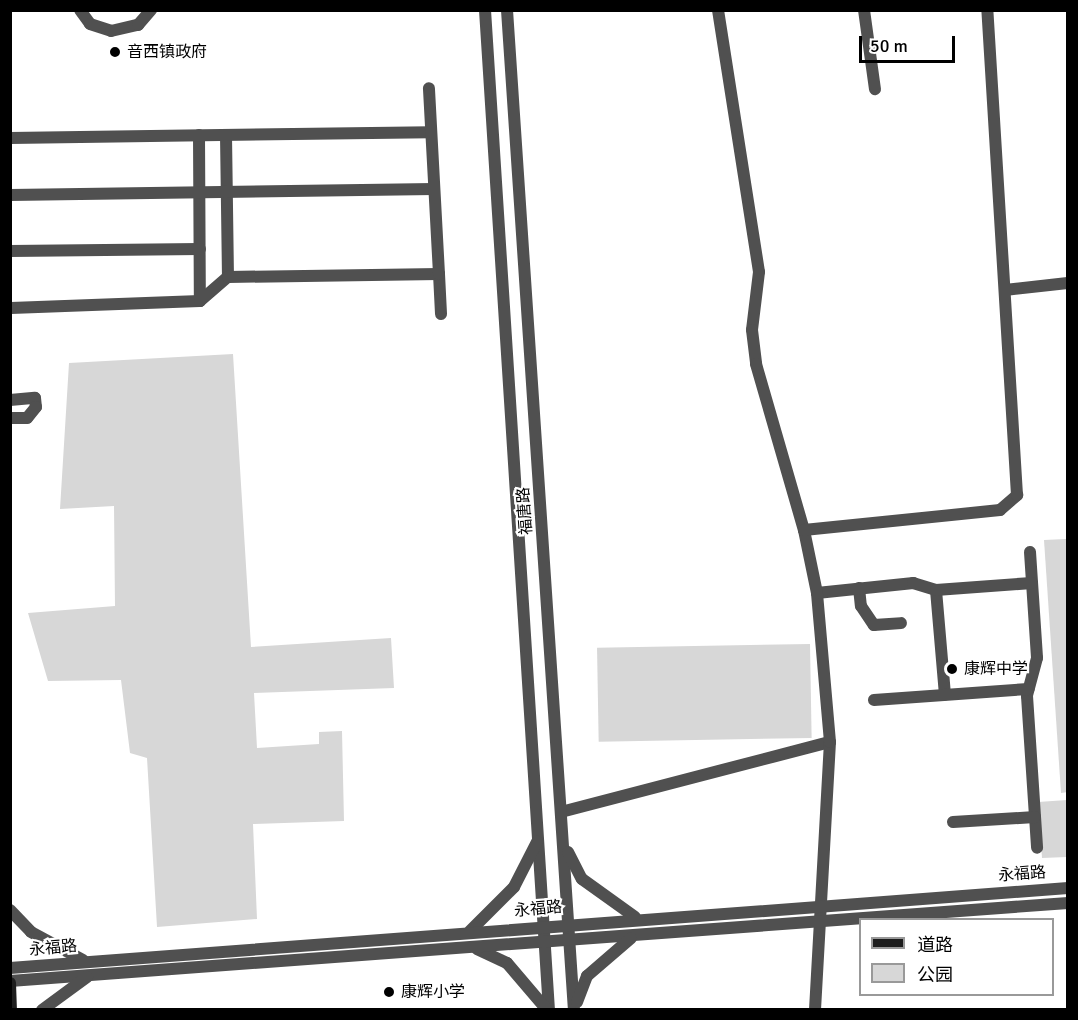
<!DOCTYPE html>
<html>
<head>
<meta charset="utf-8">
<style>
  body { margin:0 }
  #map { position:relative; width:1078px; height:1020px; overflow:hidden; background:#fff; font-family:Signika,"Noto Sans SC",sans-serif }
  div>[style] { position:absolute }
  .green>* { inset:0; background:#d7d7d7; transform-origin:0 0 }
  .minor>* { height:12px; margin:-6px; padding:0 6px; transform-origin:6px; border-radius:6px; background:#505050 }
  .tertiary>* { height:12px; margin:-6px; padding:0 6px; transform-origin:6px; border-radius:6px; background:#505050 }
  .secondary>* { height:12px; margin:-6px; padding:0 6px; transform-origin:6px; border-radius:6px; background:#1d1d1d }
  .dots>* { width:16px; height:16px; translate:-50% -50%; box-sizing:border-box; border:3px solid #fff; border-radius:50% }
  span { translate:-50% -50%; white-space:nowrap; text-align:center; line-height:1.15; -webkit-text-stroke:4.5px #fff; paint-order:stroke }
  .poi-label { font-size:16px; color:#000 }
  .left { translate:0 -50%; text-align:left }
  .street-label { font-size:16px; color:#000 }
  .frame { position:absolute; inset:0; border:12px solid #000; pointer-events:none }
  .legend { position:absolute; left:859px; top:918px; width:195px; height:78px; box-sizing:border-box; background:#fff; border:2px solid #999; margin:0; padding:8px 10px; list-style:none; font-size:18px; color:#000 }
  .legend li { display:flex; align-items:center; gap:12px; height:30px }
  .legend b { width:30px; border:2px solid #999 }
  .scale { position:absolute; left:859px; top:36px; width:96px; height:27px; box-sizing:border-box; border:3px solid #000; border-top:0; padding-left:8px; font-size:18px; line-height:21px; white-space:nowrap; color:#000; -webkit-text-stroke:4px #fff; paint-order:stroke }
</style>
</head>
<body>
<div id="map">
  <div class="green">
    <div style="clip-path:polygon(233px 354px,251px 647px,391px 638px,394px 688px,254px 693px,257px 748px,319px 744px,319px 732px,342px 731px,344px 821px,253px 824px,257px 919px,157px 927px,147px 758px,130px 753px,121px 680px,48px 681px,28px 613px,115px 606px,114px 506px,60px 509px,69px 363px)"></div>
    <div style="clip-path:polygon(1066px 539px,1068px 792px,1061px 793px,1044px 540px)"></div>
    <div style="left:810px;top:644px;width:94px;height:213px;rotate:89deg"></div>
    <div style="clip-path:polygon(1067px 800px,1067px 857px,1042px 858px,1038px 802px)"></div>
  </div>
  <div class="minor">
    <div style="left:80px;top:10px;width:17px;rotate:54deg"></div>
    <div style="left:90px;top:24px;width:22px;rotate:18deg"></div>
    <div style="left:111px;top:31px;width:28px;rotate:-13deg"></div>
    <div style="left:138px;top:25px;width:20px;rotate:-49deg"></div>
    <div style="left:718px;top:10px;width:265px;rotate:81.1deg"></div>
    <div style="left:759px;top:272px;width:58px;rotate:96.9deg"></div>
    <div style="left:752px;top:330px;width:34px;rotate:83deg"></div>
    <div style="left:756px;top:364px;width:173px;rotate:73.9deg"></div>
    <div style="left:864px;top:10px;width:80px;rotate:82.1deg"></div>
    <div style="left:199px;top:135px;width:166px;rotate:89.7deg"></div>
    <div style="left:226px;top:135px;width:142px;rotate:89.2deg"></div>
    <div style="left:10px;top:138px;width:420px;rotate:-0.8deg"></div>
    <div style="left:10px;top:195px;width:424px;rotate:-0.8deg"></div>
    <div style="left:10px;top:251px;width:190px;rotate:-0.6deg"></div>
    <div style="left:439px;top:274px;width:40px;rotate:87.1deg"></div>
    <div style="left:1005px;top:290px;width:63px;rotate:-6.3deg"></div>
    <div style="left:11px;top:308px;width:189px;rotate:-2.1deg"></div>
    <div style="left:200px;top:301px;width:37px;rotate:-41deg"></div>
    <div style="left:228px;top:277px;width:211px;rotate:-0.8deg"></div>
    <div style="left:439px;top:274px;width:186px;rotate:-93.1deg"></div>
    <div style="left:10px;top:400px;width:25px;rotate:-5deg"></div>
    <div style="left:35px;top:398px;width:9px;rotate:84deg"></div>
    <div style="left:36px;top:407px;width:14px;rotate:129deg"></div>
    <div style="left:27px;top:418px;width:17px;rotate:180deg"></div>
    <div style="left:1030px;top:552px;width:106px;rotate:86.2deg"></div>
    <div style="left:1037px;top:658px;width:39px;rotate:105deg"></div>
    <div style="left:1027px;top:696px;width:152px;rotate:86.2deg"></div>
    <div style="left:859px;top:588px;width:18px;rotate:84deg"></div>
    <div style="left:861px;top:606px;width:23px;rotate:56deg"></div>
    <div style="left:874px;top:625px;width:27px;rotate:-4deg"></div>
    <div style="left:936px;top:590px;width:105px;rotate:85.1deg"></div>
    <div style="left:817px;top:593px;width:97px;rotate:-5.9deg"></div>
    <div style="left:913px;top:583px;width:24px;rotate:17deg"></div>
    <div style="left:936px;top:590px;width:96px;rotate:-4.2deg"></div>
    <div style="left:874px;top:700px;width:155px;rotate:-4.1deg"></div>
    <div style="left:561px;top:812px;width:278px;rotate:-14.6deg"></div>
    <div style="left:953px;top:822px;width:82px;rotate:-3.5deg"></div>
    <div style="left:815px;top:1010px;width:268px;rotate:-86.8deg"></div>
    <div style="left:830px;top:742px;width:150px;rotate:-95deg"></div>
    <div style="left:817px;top:593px;width:64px;rotate:-101.7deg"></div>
    <div style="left:804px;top:530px;width:197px;rotate:-5.8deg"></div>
    <div style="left:1000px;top:510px;width:23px;rotate:-41deg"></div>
    <div style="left:1017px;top:495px;width:486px;rotate:-93.5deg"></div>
  </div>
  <div class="tertiary">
    <div style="left:485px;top:10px;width:1002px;rotate:86.34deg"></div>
    <div style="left:507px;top:10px;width:1002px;rotate:86.17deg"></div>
    <div style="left:568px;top:852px;width:30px;rotate:63deg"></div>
    <div style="left:582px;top:879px;width:65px;rotate:35.6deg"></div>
    <div style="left:10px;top:910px;width:30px;rotate:46deg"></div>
    <div style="left:31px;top:932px;width:59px;rotate:28.3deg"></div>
    <div style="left:470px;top:931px;width:62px;rotate:-45deg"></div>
    <div style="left:514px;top:887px;width:51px;rotate:-62.9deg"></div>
    <div style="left:477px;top:949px;width:33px;rotate:25deg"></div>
    <div style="left:507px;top:963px;width:62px;rotate:49.6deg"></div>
    <div style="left:10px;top:968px;width:1061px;rotate:-4.32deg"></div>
    <div style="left:10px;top:981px;width:1061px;rotate:-4.22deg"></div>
    <div style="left:577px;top:1002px;width:28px;rotate:-69deg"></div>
    <div style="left:587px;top:976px;width:58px;rotate:-40.8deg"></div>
    <div style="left:42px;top:1010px;width:56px;rotate:-36.3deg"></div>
  </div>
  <div class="secondary">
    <div style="left:10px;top:983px;width:27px;rotate:88deg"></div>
  </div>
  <div class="dots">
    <div style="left:115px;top:52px;background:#000"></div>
    <div style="left:952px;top:669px;background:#000"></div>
    <div style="left:389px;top:992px;background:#000"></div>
  </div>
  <div class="poi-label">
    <span class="left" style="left:127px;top:52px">音西镇政府</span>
    <span class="left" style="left:964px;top:669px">康辉中学</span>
    <span class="left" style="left:401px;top:992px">康辉小学</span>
  </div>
  <div class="street-label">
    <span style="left:525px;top:511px;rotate:-94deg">福唐路</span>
    <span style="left:1022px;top:874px;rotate:-4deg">永福路</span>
    <span style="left:538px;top:909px;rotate:-5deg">永福路</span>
    <span style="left:53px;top:948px;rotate:-5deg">永福路</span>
  </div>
  <div class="frame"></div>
  <ul class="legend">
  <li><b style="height:8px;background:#1d1d1d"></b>道路</li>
  <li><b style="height:16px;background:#d7d7d7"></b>公园</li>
  </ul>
  <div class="scale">50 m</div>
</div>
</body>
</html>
